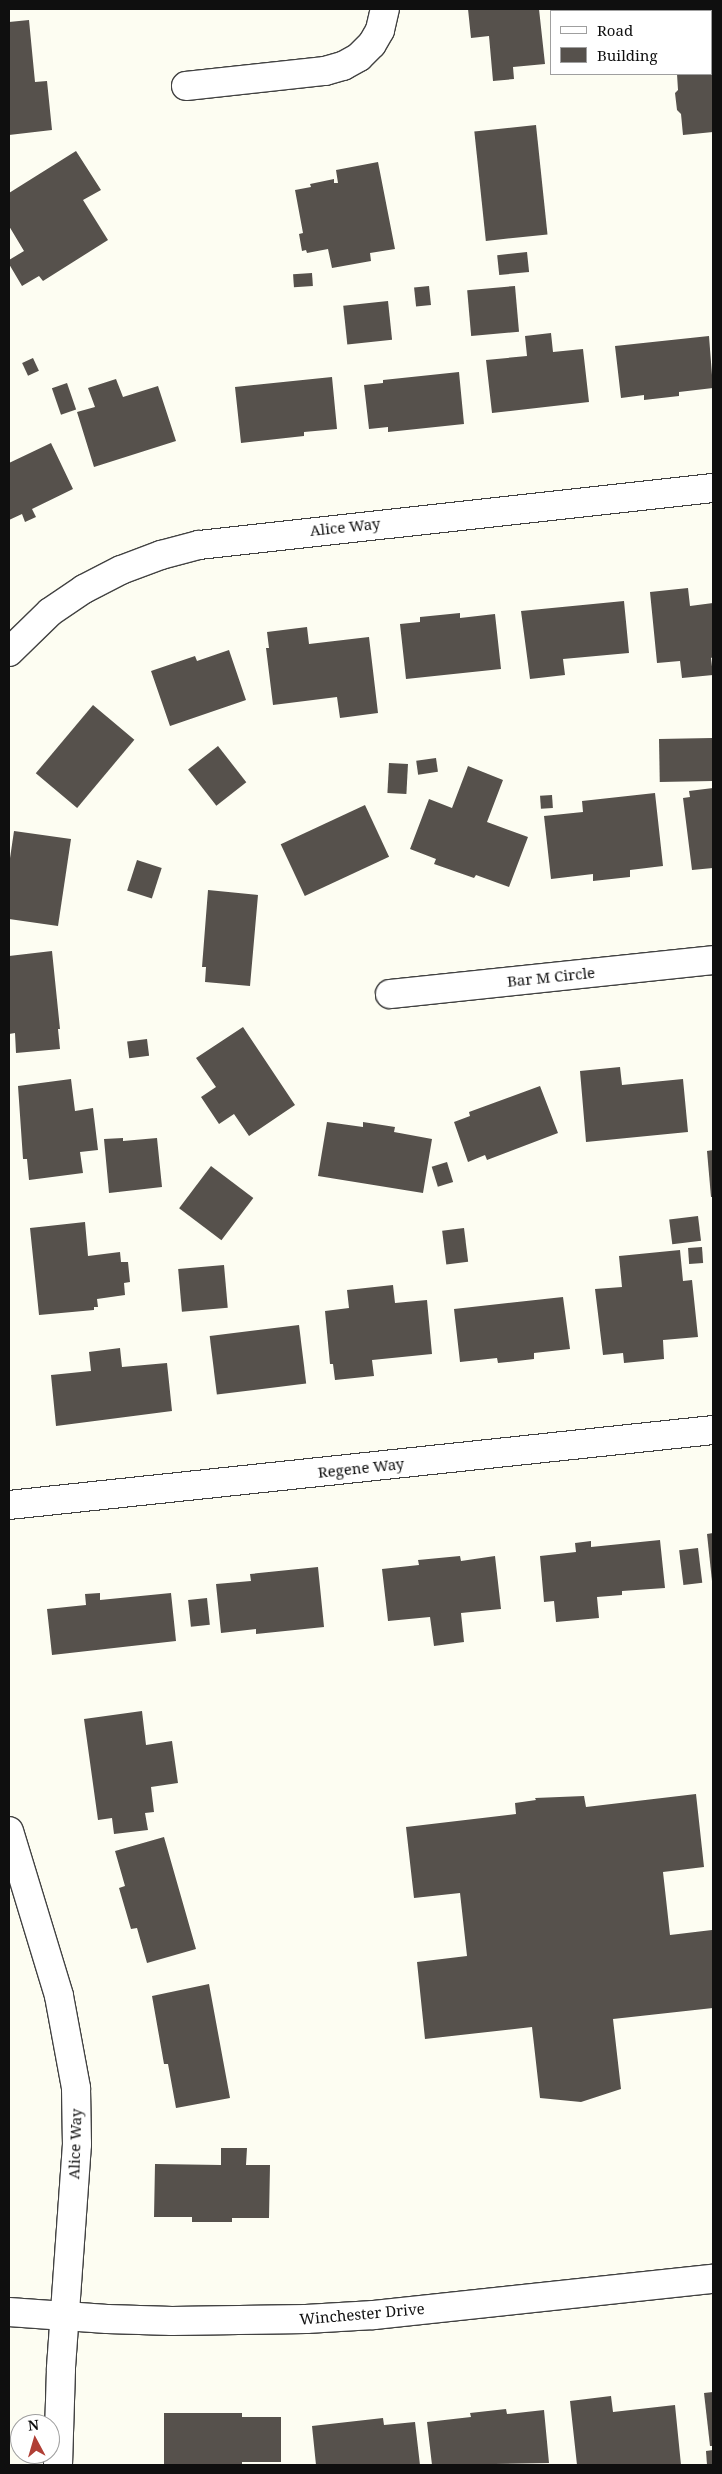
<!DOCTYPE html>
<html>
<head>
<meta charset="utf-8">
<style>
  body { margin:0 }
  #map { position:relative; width:722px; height:2474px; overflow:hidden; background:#fdfdf2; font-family:"Noto Serif",serif }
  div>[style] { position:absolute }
  .building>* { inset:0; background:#56514c; transform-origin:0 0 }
  .roads { filter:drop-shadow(1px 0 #424242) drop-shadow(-1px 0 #424242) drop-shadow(0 1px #424242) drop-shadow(0 -1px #424242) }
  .street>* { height:28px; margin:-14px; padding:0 14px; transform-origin:14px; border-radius:14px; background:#fff }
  span { translate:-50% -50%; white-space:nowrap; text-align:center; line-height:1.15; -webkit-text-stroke:5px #fff; paint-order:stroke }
  .street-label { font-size:15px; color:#0f0f0f }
  .frame { position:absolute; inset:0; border:10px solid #0f0f0f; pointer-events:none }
  .legend { position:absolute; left:550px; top:10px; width:162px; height:65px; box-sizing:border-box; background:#fff; border:1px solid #9f9f9f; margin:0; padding:6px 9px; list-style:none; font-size:15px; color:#0f0f0f }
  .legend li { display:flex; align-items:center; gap:10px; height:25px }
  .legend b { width:25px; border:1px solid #9f9f9f }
  .north { position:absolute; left:10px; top:2414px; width:50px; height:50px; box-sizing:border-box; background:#fff; border:1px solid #9f9f9f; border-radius:50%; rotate:354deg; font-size:14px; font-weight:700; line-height:20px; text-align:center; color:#0f0f0f }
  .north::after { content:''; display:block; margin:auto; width:18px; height:22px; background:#b03f36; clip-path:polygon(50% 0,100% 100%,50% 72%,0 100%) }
</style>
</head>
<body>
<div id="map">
  <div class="building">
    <div style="clip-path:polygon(468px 9px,539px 9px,545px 64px,513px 67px,514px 79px,493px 81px,489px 36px,471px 38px)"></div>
    <div style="clip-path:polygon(711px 17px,713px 17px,713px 132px,683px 135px,681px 114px,677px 110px,675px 93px,678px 90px,677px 74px,711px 74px)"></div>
    <div style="clip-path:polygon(29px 20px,35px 82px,47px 81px,52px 130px,9px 135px,9px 22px)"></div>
    <div style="left:536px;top:125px;width:110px;height:62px;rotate:84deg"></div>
    <div style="clip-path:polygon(76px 151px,101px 190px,83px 200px,108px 240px,43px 281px,39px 276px,22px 286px,9px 264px,9px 260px,24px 251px,9px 226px,9px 193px)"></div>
    <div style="clip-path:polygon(378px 162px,395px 249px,370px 253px,371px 261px,332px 268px,328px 249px,307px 253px,306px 250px,302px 251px,299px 234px,303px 233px,295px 190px,311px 187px,310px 184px,334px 179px,334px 183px,338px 183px,336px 170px)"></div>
    <div style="left:527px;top:252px;width:20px;height:30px;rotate:84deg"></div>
    <div style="left:312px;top:273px;width:13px;height:19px;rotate:86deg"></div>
    <div style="left:429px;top:286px;width:19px;height:15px;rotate:84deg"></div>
    <div style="left:515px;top:286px;width:46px;height:48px;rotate:85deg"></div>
    <div style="left:388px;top:301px;width:39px;height:45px;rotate:84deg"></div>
    <div style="clip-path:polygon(551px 333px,553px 352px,583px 349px,589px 402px,492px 413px,486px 360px,527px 356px,525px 336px)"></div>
    <div style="clip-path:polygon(709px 336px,713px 388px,679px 392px,679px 396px,644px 400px,644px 395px,621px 398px,615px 346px)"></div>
    <div style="left:33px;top:358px;width:14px;height:12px;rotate:65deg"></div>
    <div style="clip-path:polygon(459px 372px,464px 424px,388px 432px,388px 427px,369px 429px,364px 385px,383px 383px,383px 380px)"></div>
    <div style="clip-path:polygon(332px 377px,337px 429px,304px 432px,304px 436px,241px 443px,235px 387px)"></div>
    <div style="clip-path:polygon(116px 379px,123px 397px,158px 386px,176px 441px,94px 467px,77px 412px,95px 407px,88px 388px)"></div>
    <div style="left:67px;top:383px;width:28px;height:16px;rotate:71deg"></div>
    <div style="clip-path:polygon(51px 443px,73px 489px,32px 509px,36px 517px,25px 522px,22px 514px,9px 520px,9px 463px)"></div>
    <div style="clip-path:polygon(688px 588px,690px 606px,713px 603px,713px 657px,711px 658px,713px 675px,682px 678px,680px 661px,657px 663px,650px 592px)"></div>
    <div style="clip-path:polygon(624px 601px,629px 653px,563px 659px,565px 675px,530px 679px,521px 611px)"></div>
    <div style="clip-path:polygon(460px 613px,460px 618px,495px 614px,501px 669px,406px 679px,400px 624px,420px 622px,420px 617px)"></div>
    <div style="clip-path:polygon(307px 627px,309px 644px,369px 637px,378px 713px,340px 718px,337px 697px,273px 705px,266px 648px,269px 648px,267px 632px)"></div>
    <div style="clip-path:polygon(229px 650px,246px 700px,170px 726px,151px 671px,195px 656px,197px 661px)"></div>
    <div style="left:93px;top:705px;width:54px;height:89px;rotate:40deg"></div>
    <div style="left:712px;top:738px;width:43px;height:53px;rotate:89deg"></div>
    <div style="left:218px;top:746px;width:46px;height:38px;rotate:52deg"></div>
    <div style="left:436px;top:758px;width:14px;height:20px;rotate:82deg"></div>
    <div style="left:389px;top:763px;width:19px;height:30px;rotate:3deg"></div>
    <div style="clip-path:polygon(468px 766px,503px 780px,487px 822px,528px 837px,509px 887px,476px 875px,474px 878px,434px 864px,436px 859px,410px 849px,429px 799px,452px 808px)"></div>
    <div style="clip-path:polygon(713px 788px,713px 868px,692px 870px,683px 798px,690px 797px,689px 791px)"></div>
    <div style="clip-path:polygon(655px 793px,663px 866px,630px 870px,630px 877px,593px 881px,593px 874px,551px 879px,544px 816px,583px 812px,582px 801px)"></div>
    <div style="left:552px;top:795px;width:13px;height:12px;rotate:86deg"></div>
    <div style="left:365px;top:805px;width:57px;height:93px;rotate:65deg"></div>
    <div style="clip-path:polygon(14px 831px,71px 839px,58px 926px,9px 919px,9px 865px)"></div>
    <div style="left:137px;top:860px;width:26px;height:32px;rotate:18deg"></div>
    <div style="clip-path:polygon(208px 890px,258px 895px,250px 986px,205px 982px,206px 967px,202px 967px)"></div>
    <div style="clip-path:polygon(52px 951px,60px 1029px,58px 1029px,60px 1049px,16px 1053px,15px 1033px,9px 1034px,9px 956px)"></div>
    <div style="clip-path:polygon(243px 1027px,295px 1105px,249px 1136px,234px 1114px,219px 1124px,201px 1097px,216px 1087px,196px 1058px)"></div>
    <div style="left:147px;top:1039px;width:17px;height:20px;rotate:83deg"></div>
    <div style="clip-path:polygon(620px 1067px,622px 1085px,683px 1079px,688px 1132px,586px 1142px,580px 1071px)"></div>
    <div style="clip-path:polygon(71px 1079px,75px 1111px,93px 1108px,98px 1150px,80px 1152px,83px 1173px,29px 1180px,27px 1159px,23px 1159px,18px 1086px)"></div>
    <div style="clip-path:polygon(540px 1086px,558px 1133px,487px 1160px,485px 1155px,468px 1162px,454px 1122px,470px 1116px,469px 1112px)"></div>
    <div style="clip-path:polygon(327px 1122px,363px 1127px,363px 1122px,395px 1127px,394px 1132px,432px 1139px,423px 1193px,318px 1176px)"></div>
    <div style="clip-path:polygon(123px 1138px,123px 1141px,157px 1138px,162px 1187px,109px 1193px,104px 1139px)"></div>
    <div style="clip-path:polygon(713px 1150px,713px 1197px,711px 1197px,707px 1151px)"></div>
    <div style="left:447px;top:1162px;width:21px;height:16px;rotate:73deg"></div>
    <div style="left:211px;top:1166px;width:53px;height:53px;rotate:37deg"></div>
    <div style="left:698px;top:1216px;width:25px;height:29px;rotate:83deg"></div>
    <div style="clip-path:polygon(85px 1222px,88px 1256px,120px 1252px,121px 1262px,128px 1262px,130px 1282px,124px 1283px,125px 1295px,97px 1299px,98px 1307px,94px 1307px,94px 1310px,39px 1315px,30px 1228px)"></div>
    <div style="left:464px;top:1228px;width:34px;height:22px;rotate:83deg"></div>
    <div style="left:702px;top:1247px;width:16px;height:14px;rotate:86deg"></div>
    <div style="clip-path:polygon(680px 1250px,683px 1281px,692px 1280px,698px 1337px,663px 1340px,664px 1359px,624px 1363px,623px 1353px,603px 1355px,595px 1289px,622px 1287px,619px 1256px)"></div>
    <div style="left:224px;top:1265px;width:43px;height:46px;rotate:85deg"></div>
    <div style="clip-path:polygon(393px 1285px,395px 1303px,427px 1300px,432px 1354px,372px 1360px,374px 1376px,335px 1380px,333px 1364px,330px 1364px,325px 1311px,349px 1308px,347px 1290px)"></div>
    <div style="clip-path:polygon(563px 1297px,570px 1349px,534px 1353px,534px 1359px,498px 1363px,497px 1358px,460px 1362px,454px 1309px)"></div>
    <div style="left:299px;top:1325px;width:59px;height:90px;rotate:83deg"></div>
    <div style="clip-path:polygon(120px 1348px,122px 1367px,167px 1363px,172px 1411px,56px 1426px,51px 1375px,91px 1371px,89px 1352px)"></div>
    <div style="clip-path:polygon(713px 1533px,713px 1581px,712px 1581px,707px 1534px)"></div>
    <div style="clip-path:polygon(660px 1540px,665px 1588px,622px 1591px,622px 1595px,597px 1597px,599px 1618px,556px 1622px,554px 1601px,544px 1602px,540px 1556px,576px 1552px,575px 1543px,591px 1541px,591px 1547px)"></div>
    <div style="left:698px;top:1548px;width:35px;height:19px;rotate:83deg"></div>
    <div style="clip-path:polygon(460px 1556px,461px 1561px,495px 1556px,501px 1609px,461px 1613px,464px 1642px,434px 1646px,430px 1617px,388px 1621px,382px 1569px,419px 1565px,418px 1560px)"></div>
    <div style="clip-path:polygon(318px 1567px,324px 1627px,256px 1634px,256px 1629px,221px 1633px,216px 1584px,251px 1581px,250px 1574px)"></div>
    <div style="clip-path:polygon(100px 1593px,100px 1600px,171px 1593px,176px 1641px,52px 1655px,47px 1609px,86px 1605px,85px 1594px)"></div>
    <div style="left:207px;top:1598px;width:27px;height:19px;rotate:84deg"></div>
    <div style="clip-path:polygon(142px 1711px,146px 1745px,172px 1741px,178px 1783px,151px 1787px,154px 1812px,145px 1813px,148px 1830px,114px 1834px,112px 1818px,98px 1820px,84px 1719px)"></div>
    <div style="clip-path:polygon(696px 1794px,704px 1867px,663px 1872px,670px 1935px,712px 1930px,713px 2008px,613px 2019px,621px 2089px,581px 2102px,540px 2098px,532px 2027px,425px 2039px,417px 1962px,467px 1956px,460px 1893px,414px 1898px,406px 1827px,516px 1814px,515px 1803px,536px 1800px,535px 1798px,584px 1796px,586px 1807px)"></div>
    <div style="clip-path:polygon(164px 1837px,196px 1949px,147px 1963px,137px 1928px,131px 1929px,119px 1888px,125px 1886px,115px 1851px)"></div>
    <div style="clip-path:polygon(209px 1984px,230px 2098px,176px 2108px,168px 2064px,164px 2064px,152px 1996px)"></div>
    <div style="clip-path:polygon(221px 2148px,247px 2148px,246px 2165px,270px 2165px,269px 2218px,232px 2218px,232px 2222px,192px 2222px,192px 2217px,154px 2217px,155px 2164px,221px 2165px)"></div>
    <div style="clip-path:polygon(713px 2392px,713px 2446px,710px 2446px,704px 2393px)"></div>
    <div style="clip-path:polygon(611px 2396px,613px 2412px,675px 2405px,681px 2465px,577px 2465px,570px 2401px)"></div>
    <div style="clip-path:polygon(506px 2409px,507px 2414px,544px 2410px,549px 2463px,432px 2465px,427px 2422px,471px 2417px,470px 2413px)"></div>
    <div style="clip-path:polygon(164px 2413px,242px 2413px,242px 2417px,281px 2417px,281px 2462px,242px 2462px,242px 2465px,164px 2465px)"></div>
    <div style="clip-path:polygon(383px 2418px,384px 2425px,415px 2422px,420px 2465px,316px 2465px,312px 2426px)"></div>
    <div style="clip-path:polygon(713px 2450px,713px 2465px,707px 2465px,706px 2451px)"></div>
  </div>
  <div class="roads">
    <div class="street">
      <div style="left:186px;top:86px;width:140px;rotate:-6.2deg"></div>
      <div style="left:325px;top:71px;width:19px;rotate:-16deg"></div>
      <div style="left:343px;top:66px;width:18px;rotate:-29deg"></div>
      <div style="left:359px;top:57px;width:18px;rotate:-45deg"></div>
      <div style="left:372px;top:44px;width:16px;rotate:-60deg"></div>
      <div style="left:380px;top:30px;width:22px;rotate:-77deg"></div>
      <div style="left:9px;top:652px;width:57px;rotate:-44.3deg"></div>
      <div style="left:50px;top:612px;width:41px;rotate:-34.1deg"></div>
      <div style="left:84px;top:589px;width:42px;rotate:-27.2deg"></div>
      <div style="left:121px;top:570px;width:43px;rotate:-20.6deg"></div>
      <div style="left:161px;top:555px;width:39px;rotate:-15deg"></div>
      <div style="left:199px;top:545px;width:517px;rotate:-6.33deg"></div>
      <div style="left:390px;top:994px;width:325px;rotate:-6deg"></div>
      <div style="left:9px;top:1505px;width:708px;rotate:-6.08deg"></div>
      <div style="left:9px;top:1831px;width:172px;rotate:73.1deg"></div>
      <div style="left:59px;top:1996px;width:94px;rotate:79.5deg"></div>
      <div style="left:76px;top:2088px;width:56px;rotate:89deg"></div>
      <div style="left:77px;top:2144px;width:226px;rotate:94.1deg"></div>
      <div style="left:61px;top:2369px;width:96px;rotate:91.8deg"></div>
      <div style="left:9px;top:2312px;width:98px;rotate:4.1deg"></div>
      <div style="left:107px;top:2319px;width:65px;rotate:1.8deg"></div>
      <div style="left:172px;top:2321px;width:134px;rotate:-0.9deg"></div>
      <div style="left:306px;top:2319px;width:68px;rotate:-3.4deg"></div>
      <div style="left:374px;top:2315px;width:341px;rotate:-6.1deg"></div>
    </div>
  </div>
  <div class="street-label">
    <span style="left:345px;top:527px;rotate:-6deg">Alice Way</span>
    <span style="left:551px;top:977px;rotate:-6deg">Bar M Circle</span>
    <span style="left:361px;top:1468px;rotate:-6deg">Regene Way</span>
    <span style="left:75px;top:2144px;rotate:-88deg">Alice Way</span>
    <span style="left:362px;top:2314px;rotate:-5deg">Winchester Drive</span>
  </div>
  <div class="frame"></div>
  <ul class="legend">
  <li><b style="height:6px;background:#fff"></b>Road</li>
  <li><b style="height:14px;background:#56514c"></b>Building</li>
  </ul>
  <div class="north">N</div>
</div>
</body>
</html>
